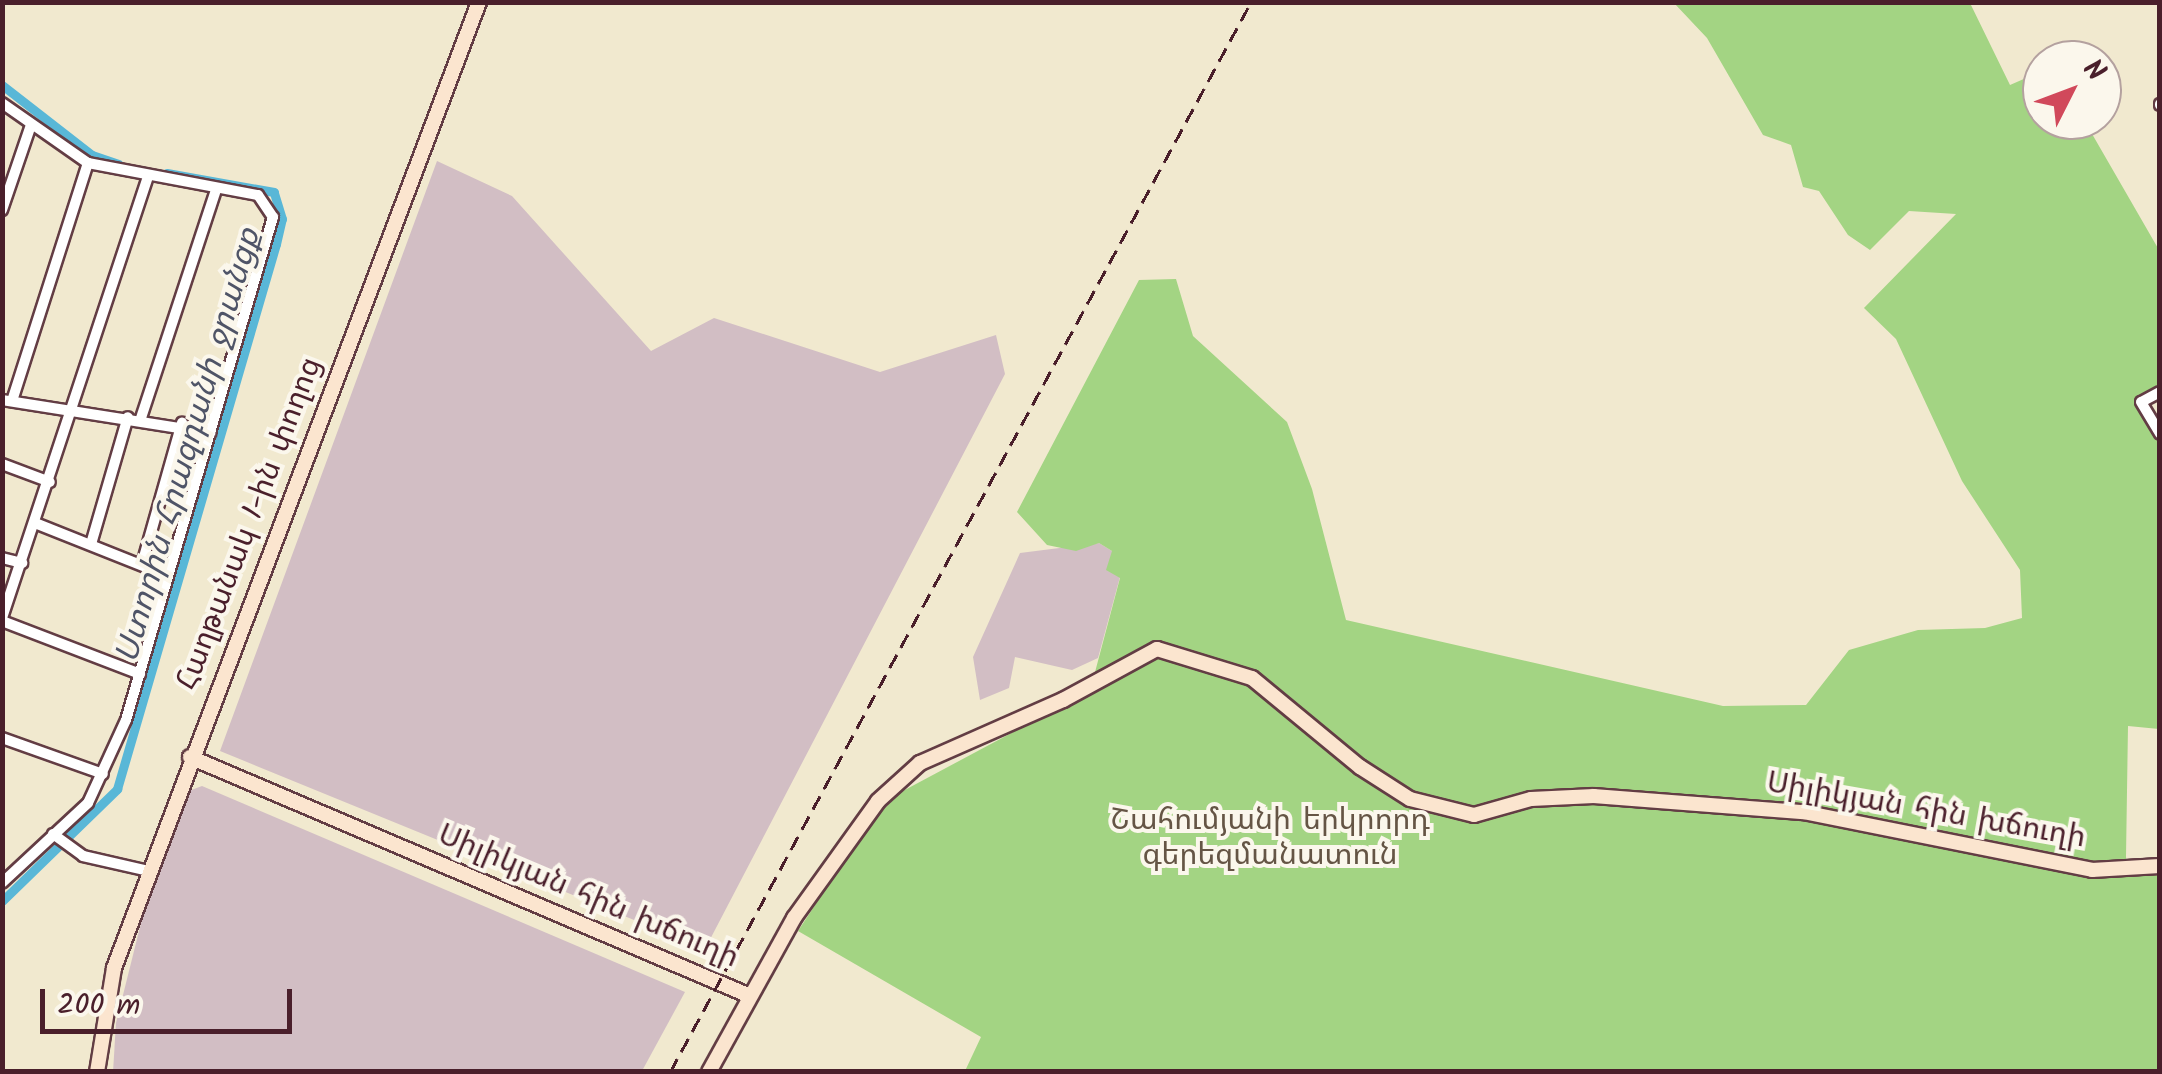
<!DOCTYPE html>
<html>
<head>
<meta charset="utf-8">
<style>
  body { margin:0 }
  #map { position:relative; width:2162px; height:1074px; overflow:hidden; background:#f1e9cf; font-family:Kalam,"Noto Sans Armenian",sans-serif }
  div>[style] { position:absolute }
  .industrial>* { inset:0; background:#d2bec4 }
  .green>* { inset:0; background:#a3d483 }
  .canal>* { height:9px; margin:-4.5px; padding:0 4.5px; transform-origin:4.5px; border-radius:4.5px; background:#59b7d7 }
  .roads { filter:drop-shadow(2px 0 #633d44) drop-shadow(-2px 0 #633d44) drop-shadow(0 2px #633d44) drop-shadow(0 -2px #633d44) }
  .street>* { height:10px; margin:-5px; padding:0 5px; transform-origin:5px; border-radius:5px; background:#fff }
  .secondary>* { height:14px; margin:-7px; padding:0 7px; transform-origin:7px; border-radius:7px; background:#fbe5cf }
  .rail>* { height:2.5px; margin-top:-1.25px; transform-origin:0; background:repeating-linear-gradient(90deg,#4a1f2b 0 15px,transparent 0 23px) }
  span { translate:-50% -50%; white-space:nowrap; text-align:center; line-height:1.15; -webkit-text-stroke:8px #fbf7ec; paint-order:stroke }
  .street-label { font-size:30px; color:#4a1f2b }
  .park-label { font-size:30px; color:#655545 }
  .water-label { font-size:32px; color:#4f5467; font-style:italic }
  .frame { position:absolute; inset:0; border:5px solid #4a1f2b; pointer-events:none }
  .north { position:absolute; left:2022px; top:40px; width:100px; height:100px; box-sizing:border-box; background:#fbf7ec; border:2px solid #b4a19f; border-radius:50%; rotate:48deg; font-size:28px; font-weight:700; line-height:40px; text-align:center; color:#4a1f2b }
  .north::after { content:''; display:block; margin:auto; width:35px; height:45px; background:#d1495b; clip-path:polygon(50% 0,100% 100%,50% 72%,0 100%) }
  .scale { position:absolute; left:40px; top:989px; width:252px; height:45px; box-sizing:border-box; border:5px solid #4a1f2b; border-top:0; padding-left:12px; font-size:30px; line-height:35px; white-space:nowrap; color:#4a1f2b; -webkit-text-stroke:8px #fbf7ec; paint-order:stroke }
</style>
</head>
<body>
<div id="map">
  <div class="industrial">
    <div style="clip-path:polygon(437px 161px,512px 196px,651px 351px,714px 318px,880px 372px,996px 335px,1005px 374px,705px 949px,220px 751px)"></div>
    <div style="clip-path:polygon(1099px 543px,1112px 551px,1120px 577px,1098px 658px,1072px 670px,1015px 657px,1009px 688px,980px 700px,973px 657px,1020px 553px)"></div>
    <div style="clip-path:polygon(202px 786px,685px 992px,642px 1071px,113px 1072px,116px 1023px,143px 915px,186px 792px)"></div>
  </div>
  <div class="green">
    <div style="clip-path:polygon(1674px 3px,1970px 3px,2010px 85px,2042px 71px,2042px 120px,2084px 120px,2159px 250px,2159px 389px,2142px 398px,2159px 430px,2159px 729px,2128px 726px,2126px 857px,2129px 875px,2159px 874px,2159px 1071px,965px 1071px,981px 1037px,798px 931px,867px 826px,901px 792px,1090px 691px,1120px 578px,1106px 570px,1112px 551px,1099px 543px,1076px 551px,1047px 545px,1017px 512px,1139px 280px,1176px 279px,1193px 336px,1287px 422px,1312px 489px,1346px 620px,1723px 706px,1806px 705px,1849px 650px,1918px 630px,1985px 628px,2022px 618px,2020px 570px,1962px 481px,1896px 339px,1864px 308px,1956px 214px,1909px 211px,1870px 250px,1848px 235px,1819px 191px,1803px 187px,1791px 145px,1763px 135px,1707px 38px)"></div>
  </div>
  <div class="canal">
    <div style="left:2px;top:85px;width:114px;rotate:37.9deg"></div>
    <div style="left:92px;top:155px;width:28px;rotate:19deg"></div>
    <div style="left:2px;top:901px;width:161px;rotate:-44.2deg"></div>
    <div style="left:117px;top:789px;width:568px;rotate:-73.74deg"></div>
    <div style="left:276px;top:244px;width:26px;rotate:-77deg"></div>
    <div style="left:282px;top:219px;width:28px;rotate:-107deg"></div>
    <div style="left:274px;top:192px;width:109px;rotate:-169.9deg"></div>
  </div>
  <div class="roads">
    <div class="street">
      <div style="left:2px;top:103px;width:105px;rotate:34.9deg"></div>
      <div style="left:88px;top:163px;width:173px;rotate:10.7deg"></div>
      <div style="left:258px;top:195px;width:27px;rotate:56deg"></div>
      <div style="left:273px;top:217px;width:524px;rotate:106.29deg"></div>
      <div style="left:126px;top:720px;width:91px;rotate:114.6deg"></div>
      <div style="left:88px;top:803px;width:117px;rotate:137.1deg"></div>
      <div style="left:2160px;top:104px;width:1px;rotate:90deg"></div>
      <div style="left:2px;top:210px;width:90px;rotate:-71.2deg"></div>
      <div style="left:2160px;top:392px;width:21px;rotate:152deg"></div>
      <div style="left:2141px;top:402px;width:37px;rotate:59deg"></div>
      <div style="left:2px;top:400px;width:211px;rotate:9deg"></div>
      <div style="left:12px;top:401px;width:250px;rotate:-72.3deg"></div>
      <div style="left:141px;top:418px;width:240px;rotate:-71.8deg"></div>
      <div style="left:2px;top:464px;width:51px;rotate:20.6deg"></div>
      <div style="left:35px;top:523px;width:143px;rotate:21.7deg"></div>
      <div style="left:91px;top:544px;width:132px;rotate:-73.8deg"></div>
      <div style="left:2px;top:558px;width:21px;rotate:14deg"></div>
      <div style="left:142px;top:564px;width:147px;rotate:-74.2deg"></div>
      <div style="left:2px;top:618px;width:465px;rotate:-71.7deg"></div>
      <div style="left:2px;top:621px;width:148px;rotate:21deg"></div>
      <div style="left:2px;top:738px;width:107px;rotate:19.6deg"></div>
      <div style="left:53px;top:834px;width:37px;rotate:36deg"></div>
      <div style="left:83px;top:856px;width:68px;rotate:12.8deg"></div>
    </div>
    <div class="secondary">
      <div style="left:190px;top:757px;width:609px;rotate:23.11deg"></div>
      <div style="left:97px;top:1072px;width:105px;rotate:-80.7deg"></div>
      <div style="left:114px;top:968px;width:1033px;rotate:-69.3deg"></div>
      <div style="left:709px;top:1072px;width:176px;rotate:-61.1deg"></div>
      <div style="left:794px;top:918px;width:144px;rotate:-54.3deg"></div>
      <div style="left:878px;top:801px;width:57px;rotate:-42.1deg"></div>
      <div style="left:920px;top:763px;width:156px;rotate:-23.8deg"></div>
      <div style="left:1063px;top:700px;width:107px;rotate:-28.5deg"></div>
      <div style="left:1157px;top:649px;width:99px;rotate:17deg"></div>
      <div style="left:1252px;top:678px;width:140px;rotate:39.5deg"></div>
      <div style="left:1360px;top:767px;width:59px;rotate:32.6deg"></div>
      <div style="left:1410px;top:799px;width:66px;rotate:14deg"></div>
      <div style="left:1474px;top:815px;width:59px;rotate:-15.7deg"></div>
      <div style="left:1531px;top:799px;width:63px;rotate:-2.7deg"></div>
      <div style="left:1594px;top:796px;width:210px;rotate:4.4deg"></div>
      <div style="left:1803px;top:812px;width:295px;rotate:11.3deg"></div>
      <div style="left:2092px;top:870px;width:68px;rotate:-3.4deg"></div>
    </div>
  </div>
  <div class="rail">
    <div style="left:670px;top:1072px;width:1218px;rotate:-61.5deg"></div>
  </div>
  <div class="street-label">
    <span style="left:250px;top:524px;rotate:-69deg">Հաղթանակ 1-ին փողոց</span>
    <span style="left:1926px;top:811px;rotate:10deg">Սիլիկյան հին խճուղի</span>
    <span style="left:588px;top:897px;rotate:23deg">Սիլիկյան հին խճուղի</span>
  </div>
  <div class="park-label">
    <span style="left:1270px;top:838px">Շահումյանի երկրորդ<br>գերեզմանատուն</span>
  </div>
  <div class="water-label">
    <span style="left:190px;top:446px;rotate:-74deg">Ստորին Հրազդանի ջրանցք</span>
  </div>
  <div class="frame"></div>
  <div class="north">N</div>
  <div class="scale">200 m</div>
</div>
</body>
</html>
